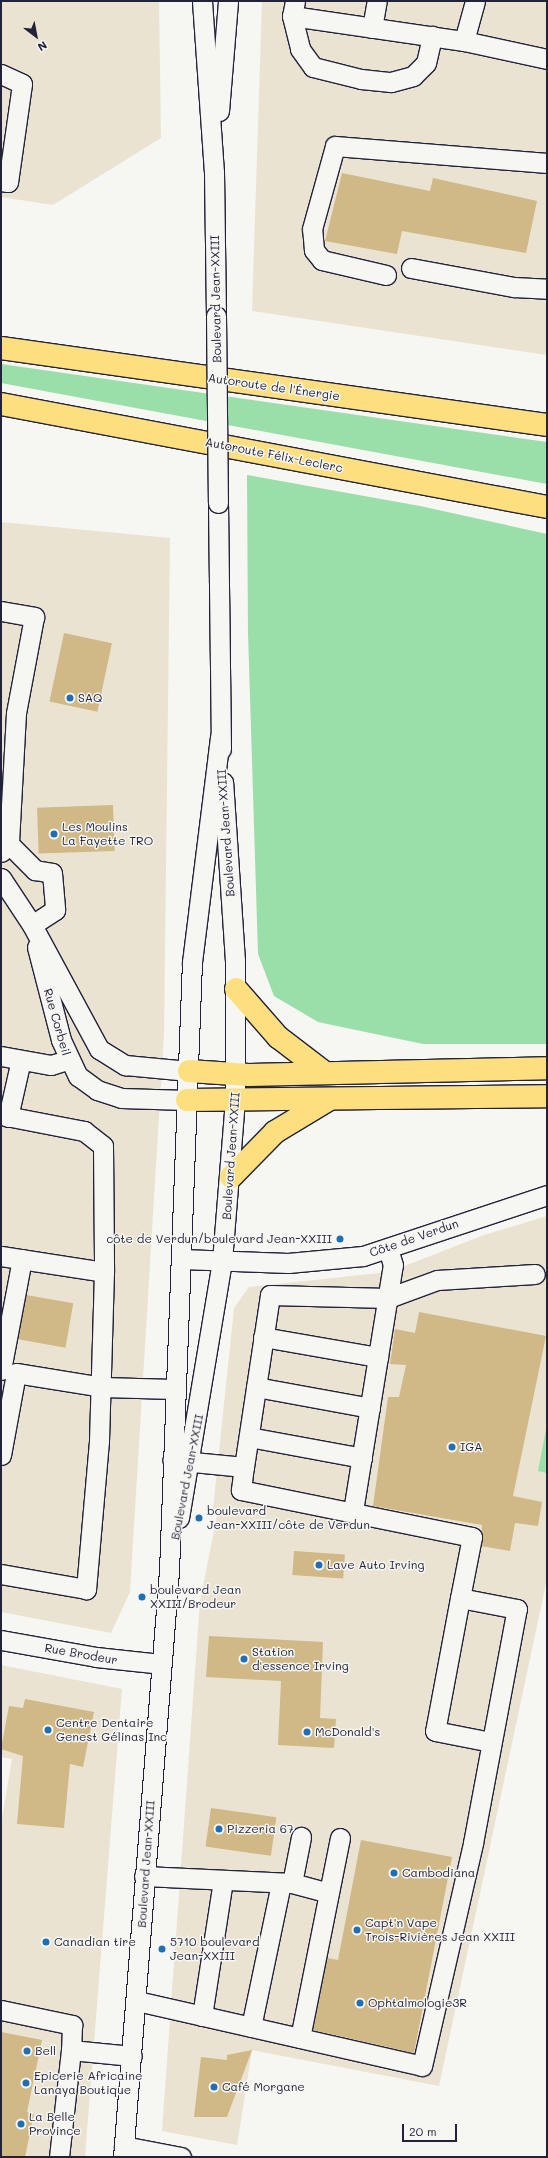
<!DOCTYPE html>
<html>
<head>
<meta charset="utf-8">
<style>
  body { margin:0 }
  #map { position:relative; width:548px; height:2158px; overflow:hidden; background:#f6f6f2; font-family:Mali,sans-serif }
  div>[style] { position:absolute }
  .built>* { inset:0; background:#ebe3d2 }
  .green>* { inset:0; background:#9adea9 }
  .building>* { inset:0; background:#d0b887; transform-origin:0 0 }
  .roads { filter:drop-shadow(1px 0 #22223b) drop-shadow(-1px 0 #22223b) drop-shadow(0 1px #22223b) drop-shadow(0 -1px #22223b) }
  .minor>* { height:19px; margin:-9.5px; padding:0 9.5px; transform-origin:9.5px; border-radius:9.5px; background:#f6f6f2 }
  .highway>* { height:22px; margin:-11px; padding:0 11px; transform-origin:11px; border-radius:11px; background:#fedf80 }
  .bridges { filter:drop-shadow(1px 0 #22223b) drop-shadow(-1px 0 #22223b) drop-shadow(0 1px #22223b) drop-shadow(0 -1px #22223b) }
  .minor-bridge>* { height:19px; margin:-9.5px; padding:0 9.5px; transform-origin:9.5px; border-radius:9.5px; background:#f6f6f2 }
  .dots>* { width:11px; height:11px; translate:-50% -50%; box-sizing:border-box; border:2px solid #f6f6f2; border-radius:50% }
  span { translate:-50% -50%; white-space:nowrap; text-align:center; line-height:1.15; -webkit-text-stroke:3px #f6f6f2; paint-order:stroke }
  .street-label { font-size:12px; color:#22223b }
  .poi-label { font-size:12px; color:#22223b }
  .left { translate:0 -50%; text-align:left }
  .right { translate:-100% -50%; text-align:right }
  .frame { position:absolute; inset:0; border:2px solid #22223b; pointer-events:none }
  .north { position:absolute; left:16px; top:16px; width:40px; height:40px; -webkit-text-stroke:3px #f6f6f2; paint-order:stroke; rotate:148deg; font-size:11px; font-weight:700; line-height:16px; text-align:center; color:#22223b }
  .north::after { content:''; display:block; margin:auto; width:14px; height:18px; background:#22223b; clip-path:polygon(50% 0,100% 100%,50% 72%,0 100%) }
  .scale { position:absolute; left:402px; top:2124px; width:55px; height:18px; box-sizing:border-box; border:2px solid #22223b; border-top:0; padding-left:5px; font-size:12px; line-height:14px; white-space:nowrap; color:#22223b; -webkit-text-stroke:3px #f6f6f2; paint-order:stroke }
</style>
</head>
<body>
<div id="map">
  <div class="built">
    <div style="clip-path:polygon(1px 1px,159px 1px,161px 138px,53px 205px,1px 197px)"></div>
    <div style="clip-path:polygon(262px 1px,547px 1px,547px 355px,252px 311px)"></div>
    <div style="clip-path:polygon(1px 522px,170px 538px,164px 1034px,130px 1592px,111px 1633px,1px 1612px)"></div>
    <div style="clip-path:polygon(547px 1216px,547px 1579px,439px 2086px,252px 2050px,237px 2145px,162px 2131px,200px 1601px,218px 1511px,213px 1509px,234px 1308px,249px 1287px,389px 1272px,484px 1235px)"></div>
    <div style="clip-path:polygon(1px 1665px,122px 1689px,85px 2157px,1px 2157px,1px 1824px,12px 1759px,1px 1757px)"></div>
  </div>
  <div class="green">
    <div style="clip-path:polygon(1px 364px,547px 442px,547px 484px,1px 383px)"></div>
    <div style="clip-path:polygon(247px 475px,420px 506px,547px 534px,547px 1044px,423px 1044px,318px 1022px,274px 996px,258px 954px,248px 632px)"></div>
    <div style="clip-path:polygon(547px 1424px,547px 1473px,538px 1471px)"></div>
  </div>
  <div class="building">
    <div style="clip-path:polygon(342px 173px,430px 191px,433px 178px,537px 201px,526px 253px,402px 231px,397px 254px,325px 241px)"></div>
    <div style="left:64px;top:633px;width:49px;height:70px;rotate:12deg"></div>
    <div style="left:113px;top:805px;width:46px;height:76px;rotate:88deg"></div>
    <div style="left:26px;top:1295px;width:48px;height:45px;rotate:10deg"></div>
    <div style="clip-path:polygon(419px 1312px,546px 1336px,513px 1496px,542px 1502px,538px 1526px,515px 1523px,510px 1551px,481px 1546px,482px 1525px,373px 1506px,388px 1397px,399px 1397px,406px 1365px,390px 1364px,395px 1329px,415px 1333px)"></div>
    <div style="left:294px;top:1551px;width:51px;height:24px;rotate:4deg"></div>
    <div style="clip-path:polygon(209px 1636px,323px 1642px,320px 1718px,336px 1719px,334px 1748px,278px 1745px,281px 1681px,206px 1677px)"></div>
    <div style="clip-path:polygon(25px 1699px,94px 1712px,83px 1767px,70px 1764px,64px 1828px,17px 1824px,23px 1756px,1px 1749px,9px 1706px,23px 1708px)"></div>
    <div style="left:211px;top:1808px;width:66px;height:39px;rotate:8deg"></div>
    <div style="clip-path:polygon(361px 1840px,452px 1857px,414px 2053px,313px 2030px,327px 1958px,338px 1960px)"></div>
    <div style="clip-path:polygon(1px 2032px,42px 2040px,27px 2112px,34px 2114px,25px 2157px,1px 2157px)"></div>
    <div style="clip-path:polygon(252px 2050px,227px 2117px,194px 2117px,201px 2057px,227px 2060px,227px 2055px)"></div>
  </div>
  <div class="roads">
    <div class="minor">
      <div style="left:202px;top:1px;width:171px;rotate:86deg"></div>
      <div style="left:214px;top:172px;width:144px;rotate:89.2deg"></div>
      <div style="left:295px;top:1px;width:15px;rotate:101deg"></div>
      <div style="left:292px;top:16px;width:174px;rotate:8.3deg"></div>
      <div style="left:464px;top:41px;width:41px;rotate:-74.6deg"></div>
      <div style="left:292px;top:16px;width:34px;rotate:76deg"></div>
      <div style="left:300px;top:49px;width:22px;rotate:54deg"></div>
      <div style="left:313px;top:67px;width:49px;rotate:14deg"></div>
      <div style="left:361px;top:79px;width:30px;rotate:6deg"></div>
      <div style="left:391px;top:82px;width:23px;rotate:-15deg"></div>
      <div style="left:413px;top:76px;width:18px;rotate:-45deg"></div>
      <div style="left:426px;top:63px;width:28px;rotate:-77deg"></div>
      <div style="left:372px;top:28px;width:27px;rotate:-80deg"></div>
      <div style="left:464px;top:41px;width:85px;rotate:12.2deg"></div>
      <div style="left:1px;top:74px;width:23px;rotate:25deg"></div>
      <div style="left:22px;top:84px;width:99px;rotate:98.1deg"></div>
      <div style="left:8px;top:182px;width:7px;rotate:-172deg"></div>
      <div style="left:219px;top:111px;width:110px;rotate:-85.3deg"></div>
      <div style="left:411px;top:268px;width:105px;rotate:10.5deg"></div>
      <div style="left:514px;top:287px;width:33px;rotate:3deg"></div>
      <div style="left:386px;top:275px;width:66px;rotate:-166.8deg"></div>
      <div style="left:322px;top:260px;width:13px;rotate:-129deg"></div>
      <div style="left:314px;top:250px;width:21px;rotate:-95deg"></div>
      <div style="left:312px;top:229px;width:86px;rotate:-74.5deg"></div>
      <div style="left:335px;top:146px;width:213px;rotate:4.6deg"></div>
      <div style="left:218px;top:503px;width:246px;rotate:89.3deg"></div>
      <div style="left:1px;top:611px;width:34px;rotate:10deg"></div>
      <div style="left:34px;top:617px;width:98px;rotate:100.6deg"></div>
      <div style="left:16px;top:713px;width:131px;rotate:93.1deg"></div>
      <div style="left:1px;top:852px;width:11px;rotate:-45deg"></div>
      <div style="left:9px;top:844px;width:37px;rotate:45deg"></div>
      <div style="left:35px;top:870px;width:17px;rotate:10deg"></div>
      <div style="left:52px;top:873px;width:37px;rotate:85deg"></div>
      <div style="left:55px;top:910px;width:27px;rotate:147deg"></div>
      <div style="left:1px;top:878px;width:56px;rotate:56.6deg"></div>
      <div style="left:32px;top:925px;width:141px;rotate:61.6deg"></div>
      <div style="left:99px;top:1049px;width:31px;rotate:32deg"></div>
      <div style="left:125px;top:1065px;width:64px;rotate:5.4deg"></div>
      <div style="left:37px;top:947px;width:96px;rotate:75.5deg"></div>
      <div style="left:61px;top:1040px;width:40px;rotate:65deg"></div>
      <div style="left:78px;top:1076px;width:24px;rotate:36deg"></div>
      <div style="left:97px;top:1090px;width:25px;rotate:18deg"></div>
      <div style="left:121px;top:1098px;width:66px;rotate:1.7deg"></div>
      <div style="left:1px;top:1056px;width:51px;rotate:10.2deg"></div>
      <div style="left:51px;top:1065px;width:17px;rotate:-17deg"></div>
      <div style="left:1px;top:1115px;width:85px;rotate:10.9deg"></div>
      <div style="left:84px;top:1131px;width:24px;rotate:38deg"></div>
      <div style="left:103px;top:1146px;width:126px;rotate:89.5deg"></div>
      <div style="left:104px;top:1272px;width:169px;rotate:91.7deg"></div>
      <div style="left:99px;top:1441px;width:149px;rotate:95deg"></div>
      <div style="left:86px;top:1589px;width:86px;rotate:-170deg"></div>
      <div style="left:8px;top:1117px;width:58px;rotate:-77.2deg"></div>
      <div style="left:1px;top:1256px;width:104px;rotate:8.8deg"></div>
      <div style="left:181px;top:1259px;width:107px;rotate:2.1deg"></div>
      <div style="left:288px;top:1263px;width:75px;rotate:-5.3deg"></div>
      <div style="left:363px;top:1256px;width:194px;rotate:-18.3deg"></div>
      <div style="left:263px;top:1337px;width:117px;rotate:9.9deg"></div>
      <div style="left:1px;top:1370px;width:113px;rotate:-79.3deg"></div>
      <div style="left:256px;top:1387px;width:116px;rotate:10.4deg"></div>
      <div style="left:249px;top:1437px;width:115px;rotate:10.5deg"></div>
      <div style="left:1px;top:1455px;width:83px;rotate:-79.6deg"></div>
      <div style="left:16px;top:1373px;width:87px;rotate:9.2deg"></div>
      <div style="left:102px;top:1387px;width:72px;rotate:1.6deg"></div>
      <div style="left:244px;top:1467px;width:174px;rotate:-81.4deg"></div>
      <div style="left:270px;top:1295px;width:118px;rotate:1.5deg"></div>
      <div style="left:388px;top:1298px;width:52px;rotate:-20.2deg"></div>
      <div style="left:437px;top:1280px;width:98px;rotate:-3.5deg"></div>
      <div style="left:353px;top:1511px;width:249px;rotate:-80.8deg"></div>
      <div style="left:393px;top:1265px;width:17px;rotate:-107deg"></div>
      <div style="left:179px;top:1518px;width:261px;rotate:-80.5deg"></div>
      <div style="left:222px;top:1261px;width:162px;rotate:-85.4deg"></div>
      <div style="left:235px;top:1100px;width:139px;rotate:-90deg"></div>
      <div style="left:235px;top:961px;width:179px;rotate:-93.8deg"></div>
      <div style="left:460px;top:1598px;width:135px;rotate:100.6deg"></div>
      <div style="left:435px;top:1731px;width:57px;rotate:11.1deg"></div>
      <div style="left:1px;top:1640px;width:97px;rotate:10.1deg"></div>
      <div style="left:96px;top:1657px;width:65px;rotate:6.1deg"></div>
      <div style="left:144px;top:1876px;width:148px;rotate:2.7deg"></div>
      <div style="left:292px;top:1883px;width:38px;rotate:15deg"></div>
      <div style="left:292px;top:1883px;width:47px;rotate:-78.9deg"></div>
      <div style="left:137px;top:2001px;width:292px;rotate:12.8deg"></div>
      <div style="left:422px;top:2066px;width:229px;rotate:-77.1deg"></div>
      <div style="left:473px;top:1843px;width:238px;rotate:-79.4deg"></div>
      <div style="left:517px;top:1609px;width:58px;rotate:-169.1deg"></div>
      <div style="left:460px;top:1598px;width:62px;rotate:-78.9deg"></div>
      <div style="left:472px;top:1537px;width:236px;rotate:-168.5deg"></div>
      <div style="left:241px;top:1490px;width:23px;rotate:-83deg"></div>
      <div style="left:244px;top:1467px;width:72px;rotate:-174.4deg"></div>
      <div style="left:1px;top:2010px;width:73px;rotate:11.9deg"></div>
      <div style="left:72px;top:2025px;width:25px;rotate:92deg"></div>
      <div style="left:202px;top:2016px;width:137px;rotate:-81.2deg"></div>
      <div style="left:251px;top:2027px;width:147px;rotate:-78.2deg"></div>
      <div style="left:300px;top:2038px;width:204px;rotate:-78.7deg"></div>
      <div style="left:124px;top:2146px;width:58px;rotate:10.9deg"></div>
      <div style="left:59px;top:2157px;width:108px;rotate:-83.6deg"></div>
      <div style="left:71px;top:2050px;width:61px;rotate:5.6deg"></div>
      <div style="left:123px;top:2157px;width:588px;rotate:-85.51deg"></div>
      <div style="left:169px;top:1571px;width:609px;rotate:-87.84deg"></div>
      <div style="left:192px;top:962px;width:227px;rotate:-82.9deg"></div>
    </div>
    <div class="highway">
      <div style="left:1px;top:348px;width:551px;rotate:8.03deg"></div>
      <div style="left:1px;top:404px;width:556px;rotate:10.68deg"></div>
      <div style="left:236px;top:989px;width:64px;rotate:48.8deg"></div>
      <div style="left:278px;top:1037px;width:58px;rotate:37.3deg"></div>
      <div style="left:189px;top:1071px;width:60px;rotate:3.8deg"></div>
      <div style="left:249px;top:1075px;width:298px;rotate:-1.3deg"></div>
      <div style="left:187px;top:1100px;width:360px;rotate:-0.6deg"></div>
      <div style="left:231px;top:1177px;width:63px;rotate:-45.6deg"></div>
      <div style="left:275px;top:1132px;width:62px;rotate:-31.1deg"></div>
    </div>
  </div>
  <div class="bridges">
    <div class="minor-bridge">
      <div style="left:216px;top:316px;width:187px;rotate:89.4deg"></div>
    </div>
  </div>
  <div class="dots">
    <div style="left:70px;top:698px;background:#1f6fb2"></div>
    <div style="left:54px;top:834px;background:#1f6fb2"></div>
    <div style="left:340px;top:1239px;background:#1f6fb2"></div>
    <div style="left:452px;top:1447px;background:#1f6fb2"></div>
    <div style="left:199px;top:1518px;background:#1f6fb2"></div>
    <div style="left:319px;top:1565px;background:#1f6fb2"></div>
    <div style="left:142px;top:1597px;background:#1f6fb2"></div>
    <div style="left:244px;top:1659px;background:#1f6fb2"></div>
    <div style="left:48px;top:1730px;background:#1f6fb2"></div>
    <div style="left:307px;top:1732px;background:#1f6fb2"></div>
    <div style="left:219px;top:1829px;background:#1f6fb2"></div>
    <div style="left:394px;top:1873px;background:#1f6fb2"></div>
    <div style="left:357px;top:1930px;background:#1f6fb2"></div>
    <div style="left:46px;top:1942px;background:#1f6fb2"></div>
    <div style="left:162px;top:1949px;background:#1f6fb2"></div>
    <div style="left:360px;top:2003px;background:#1f6fb2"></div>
    <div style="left:27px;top:2051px;background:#1f6fb2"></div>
    <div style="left:26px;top:2083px;background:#1f6fb2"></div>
    <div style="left:214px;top:2087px;background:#1f6fb2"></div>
    <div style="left:21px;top:2124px;background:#1f6fb2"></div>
  </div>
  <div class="street-label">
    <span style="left:216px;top:299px;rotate:-91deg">Boulevard Jean-XXIII</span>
    <span style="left:274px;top:387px;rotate:8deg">Autoroute de l'Énergie</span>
    <span style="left:274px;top:455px;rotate:11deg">Autoroute Félix-Leclerc</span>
    <span style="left:226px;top:833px;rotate:-94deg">Boulevard Jean-XXIII</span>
    <span style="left:57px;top:1022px;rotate:74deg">Rue Corbeil</span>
    <span style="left:231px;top:1156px;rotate:-86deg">Boulevard Jean-XXIII</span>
    <span style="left:414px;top:1238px;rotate:-19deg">Côte de Verdun</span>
    <span style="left:187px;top:1477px;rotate:-79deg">Boulevard Jean-XXIII</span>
    <span style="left:81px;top:1654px;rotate:10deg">Rue Brodeur</span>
    <span style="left:146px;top:1864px;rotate:-86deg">Boulevard Jean-XXIII</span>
  </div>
  <div class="poi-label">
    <span class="left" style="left:78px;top:698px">SAQ</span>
    <span class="left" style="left:62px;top:834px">Les Moulins<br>La Fayette TRO</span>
    <span class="right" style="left:332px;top:1239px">côte de Verdun/boulevard Jean-XXIII</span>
    <span class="left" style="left:460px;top:1447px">IGA</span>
    <span class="left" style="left:207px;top:1518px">boulevard<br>Jean-XXIII/côte de Verdun</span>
    <span class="left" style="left:327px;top:1565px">Lave Auto Irving</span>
    <span class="left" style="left:150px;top:1597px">boulevard Jean<br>XXIII/Brodeur</span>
    <span class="left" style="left:252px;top:1659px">Station<br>d'essence Irving</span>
    <span class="left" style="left:56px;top:1730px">Centre Dentaire<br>Genest Gélinas Inc</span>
    <span class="left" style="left:315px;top:1732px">McDonald's</span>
    <span class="left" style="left:227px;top:1829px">Pizzeria 67</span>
    <span class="left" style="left:402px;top:1873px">Cambodiana</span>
    <span class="left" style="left:365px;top:1930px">Capt'n Vape<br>Trois-Rivières Jean XXIII</span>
    <span class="left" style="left:54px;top:1942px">Canadian tire</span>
    <span class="left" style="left:170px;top:1949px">5710 boulevard<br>Jean-XXIII</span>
    <span class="left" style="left:368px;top:2003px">Ophtalmologie3R</span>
    <span class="left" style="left:35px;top:2051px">Bell</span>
    <span class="left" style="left:34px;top:2083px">Epicerie Africaine<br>Lanaya Boutique</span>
    <span class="left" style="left:222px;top:2087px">Café Morgane</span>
    <span class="left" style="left:29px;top:2124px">La Belle<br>Province</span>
  </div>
  <div class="frame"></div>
  <div class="north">N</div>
  <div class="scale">20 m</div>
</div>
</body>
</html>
